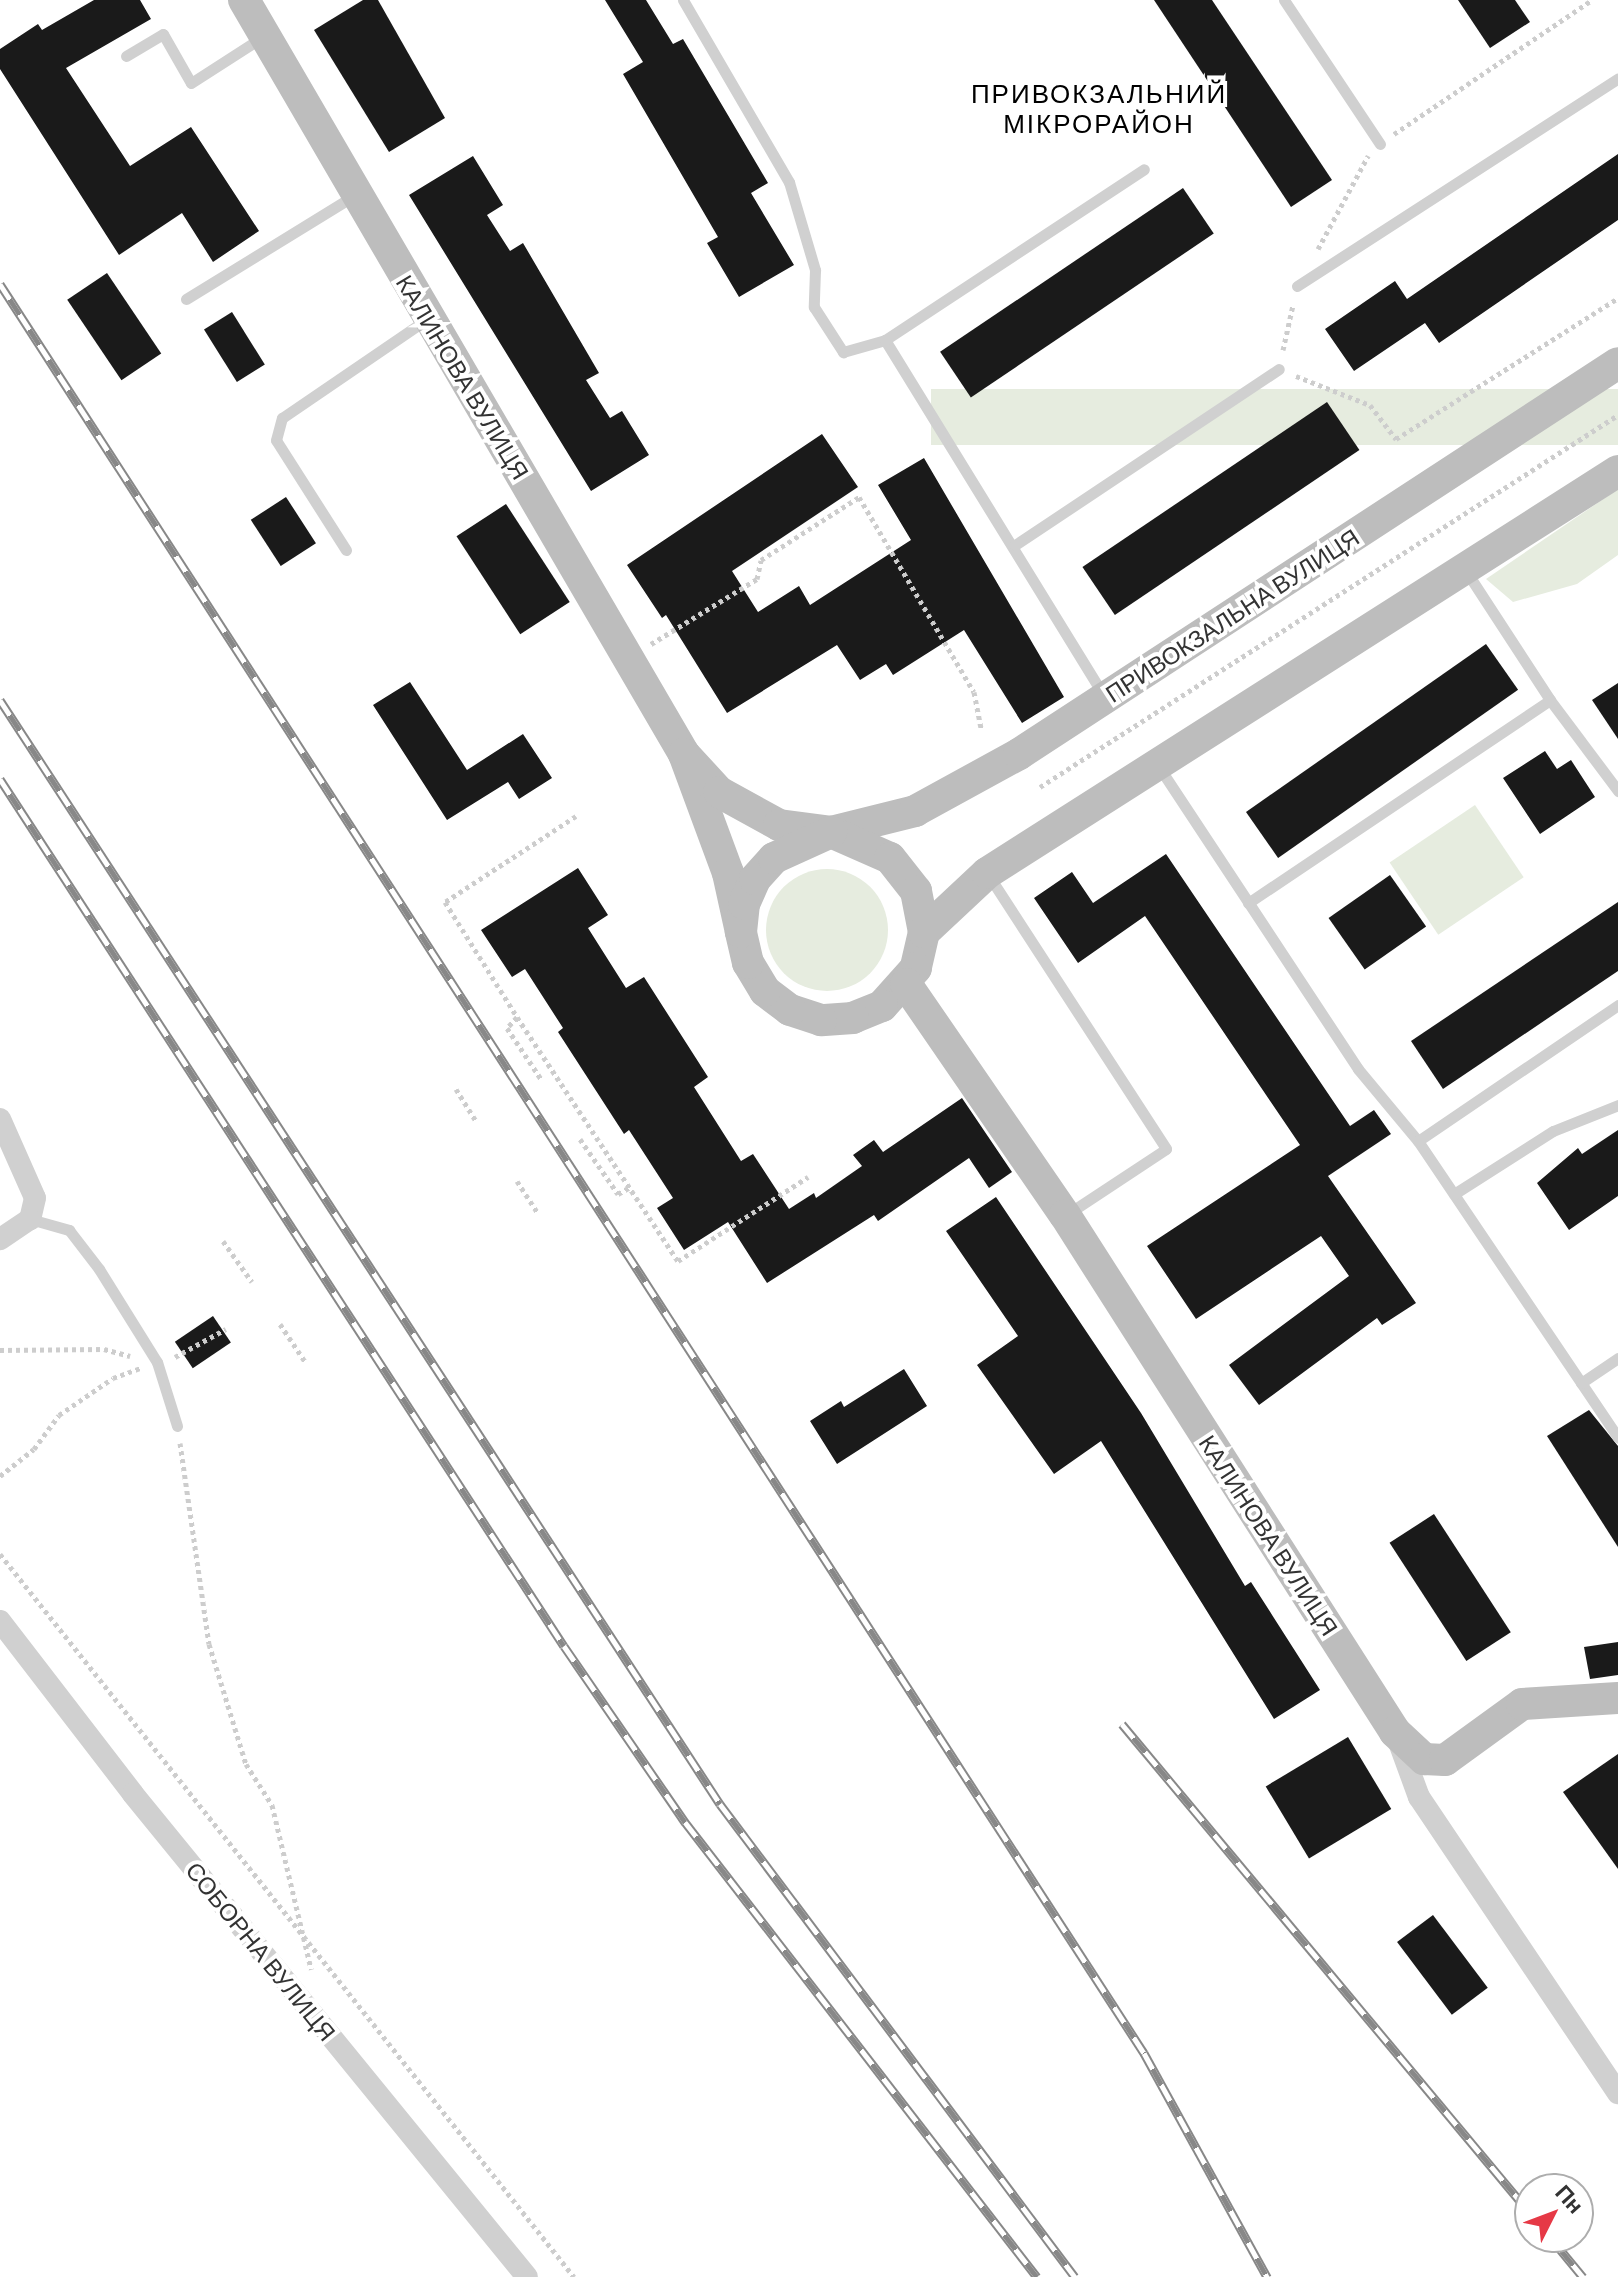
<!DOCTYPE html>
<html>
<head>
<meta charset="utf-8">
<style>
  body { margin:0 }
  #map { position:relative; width:1618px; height:2277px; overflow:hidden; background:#fff; font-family:Barlow,sans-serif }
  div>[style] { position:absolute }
  .green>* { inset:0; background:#e6ecdf; transform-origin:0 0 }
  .round { border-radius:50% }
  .building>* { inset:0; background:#1a1a1a; transform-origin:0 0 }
  .path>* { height:5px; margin-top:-2.5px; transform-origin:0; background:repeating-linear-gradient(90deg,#cdcdcd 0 4px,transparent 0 8px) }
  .lane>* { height:11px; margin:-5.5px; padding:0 5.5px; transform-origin:5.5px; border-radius:5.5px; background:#d0d0d0 }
  .street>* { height:22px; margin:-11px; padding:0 11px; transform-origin:11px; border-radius:11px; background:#d0d0d0 }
  .secondary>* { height:32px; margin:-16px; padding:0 16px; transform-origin:16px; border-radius:16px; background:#bdbdbd }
  .rail>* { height:9px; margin-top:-4.5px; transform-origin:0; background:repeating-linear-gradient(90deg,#fff 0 18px,#888 0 36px); box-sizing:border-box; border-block:2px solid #888 }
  span { translate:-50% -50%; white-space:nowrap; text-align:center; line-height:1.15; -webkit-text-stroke:8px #fff; paint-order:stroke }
  .street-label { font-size:24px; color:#333 }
  .neighbourhood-label { font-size:26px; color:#000; letter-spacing:2px }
  .north { position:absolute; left:1514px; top:2173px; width:80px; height:80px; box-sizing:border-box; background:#fff; border:2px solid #adadad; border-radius:50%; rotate:48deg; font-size:22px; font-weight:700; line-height:32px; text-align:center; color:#333 }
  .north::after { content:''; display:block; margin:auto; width:28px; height:36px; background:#e63946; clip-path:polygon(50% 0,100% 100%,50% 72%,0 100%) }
</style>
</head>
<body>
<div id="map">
  <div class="green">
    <div style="left:1618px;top:389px;width:56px;height:687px;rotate:90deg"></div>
    <div style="clip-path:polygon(1618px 489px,1618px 555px,1577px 584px,1513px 602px,1486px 579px)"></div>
    <div style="left:1475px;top:805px;width:87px;height:103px;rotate:56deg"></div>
    <div class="round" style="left:766px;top:869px;width:122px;height:122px"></div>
  </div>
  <div class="building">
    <div style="clip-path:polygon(94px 0,140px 0,151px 19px,66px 68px,130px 166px,191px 127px,259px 231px,213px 262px,182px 213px,119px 255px,0 69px,0 49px,38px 24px,42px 30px)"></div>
    <div style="clip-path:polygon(363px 0,378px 0,445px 118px,389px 152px,314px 30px)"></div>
    <div style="clip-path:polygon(605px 0,646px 0,673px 44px,683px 39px,768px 183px,751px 193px,794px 265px,739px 297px,707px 243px,718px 237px,623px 74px,643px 62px)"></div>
    <div style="clip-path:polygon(1154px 0,1212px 0,1332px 180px,1291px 207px)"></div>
    <div style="clip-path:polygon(1458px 0,1515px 0,1530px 22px,1490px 48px)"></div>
    <div style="clip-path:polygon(1618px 154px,1618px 220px,1439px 343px,1425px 323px,1354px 371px,1325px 329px,1395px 281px,1407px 299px)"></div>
    <div style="clip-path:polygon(473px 156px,503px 205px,487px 215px,510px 251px,523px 243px,599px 373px,586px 380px,610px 418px,622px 411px,649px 455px,591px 491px,409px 195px)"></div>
    <div style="left:1183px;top:188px;width:55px;height:293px;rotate:56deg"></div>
    <div style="left:107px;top:273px;width:97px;height:48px;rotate:56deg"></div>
    <div style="left:232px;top:312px;width:62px;height:33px;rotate:58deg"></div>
    <div style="left:1327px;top:402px;width:58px;height:295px;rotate:56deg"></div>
    <div style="clip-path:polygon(822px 434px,858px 487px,732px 571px,758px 612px,799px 586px,810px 605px,911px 540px,878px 485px,924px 458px,1064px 697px,1022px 723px,964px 630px,893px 675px,886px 664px,860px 680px,837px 645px,727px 713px,666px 615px,662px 618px,627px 565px)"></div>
    <div style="left:286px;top:497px;width:55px;height:42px;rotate:57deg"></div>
    <div style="left:506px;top:504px;width:117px;height:59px;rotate:57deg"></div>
    <div style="left:1486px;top:644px;width:56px;height:293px;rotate:55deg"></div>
    <div style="clip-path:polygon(410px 682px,467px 770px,523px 734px,552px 778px,519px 799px,508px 782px,447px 820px,373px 705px)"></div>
    <div style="clip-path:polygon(1618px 683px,1618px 739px,1592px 700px)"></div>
    <div style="clip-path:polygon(1545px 751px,1557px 769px,1571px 760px,1595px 797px,1540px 834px,1503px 778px)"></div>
    <div style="clip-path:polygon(1166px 854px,1350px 1126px,1374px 1110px,1391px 1134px,1328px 1176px,1416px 1303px,1382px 1325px,1377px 1318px,1259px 1405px,1229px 1365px,1349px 1276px,1321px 1236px,1196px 1319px,1147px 1246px,1300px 1145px,1145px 916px,1078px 963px,1034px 898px,1072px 872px,1093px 903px)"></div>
    <div style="clip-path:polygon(578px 868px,608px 915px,588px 928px,626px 988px,644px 977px,708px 1077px,694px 1087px,741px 1161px,753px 1154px,789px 1209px,814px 1193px,816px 1198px,862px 1166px,853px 1155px,874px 1140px,883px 1152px,962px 1098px,1012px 1172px,989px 1188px,969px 1158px,878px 1221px,874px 1215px,767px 1283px,728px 1222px,684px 1250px,657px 1208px,673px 1198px,629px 1130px,624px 1134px,558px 1032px,563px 1028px,525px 969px,512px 977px,481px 930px)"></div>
    <div style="left:1390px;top:875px;width:63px;height:75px;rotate:55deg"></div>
    <div style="clip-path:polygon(1618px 902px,1618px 971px,1443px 1089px,1411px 1041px)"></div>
    <div style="clip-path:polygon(1618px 1130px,1618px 1196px,1569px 1230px,1537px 1183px,1578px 1148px,1582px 1154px)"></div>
    <div style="clip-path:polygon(996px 1197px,1141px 1413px,1245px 1586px,1251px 1582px,1320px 1690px,1274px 1719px,1101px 1441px,1054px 1474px,977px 1365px,1018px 1336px,946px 1231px)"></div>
    <div style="left:213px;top:1316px;width:32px;height:46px;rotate:56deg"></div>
    <div style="clip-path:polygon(904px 1369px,927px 1406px,837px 1464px,810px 1421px,841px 1401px,844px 1407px)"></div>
    <div style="clip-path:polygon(1589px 1410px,1618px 1446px,1618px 1547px,1547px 1436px)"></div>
    <div style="left:1434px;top:1514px;width:141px;height:53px;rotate:57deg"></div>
    <div style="clip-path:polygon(1618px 1642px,1618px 1675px,1590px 1679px,1584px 1647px)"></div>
    <div style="left:1348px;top:1737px;width:84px;height:96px;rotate:59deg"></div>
    <div style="clip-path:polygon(1618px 1754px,1618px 1869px,1563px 1792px)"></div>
    <div style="left:1433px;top:1915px;width:91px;height:45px;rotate:53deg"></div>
  </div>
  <div class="path">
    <div style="left:1394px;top:134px;width:239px;rotate:-34.1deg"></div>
    <div style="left:1318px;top:249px;width:106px;rotate:-61.7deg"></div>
    <div style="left:1283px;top:350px;width:46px;rotate:-77.5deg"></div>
    <div style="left:1296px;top:376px;width:79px;rotate:21.4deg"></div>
    <div style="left:1370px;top:405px;width:43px;rotate:52.6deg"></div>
    <div style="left:1396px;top:439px;width:263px;rotate:-32.4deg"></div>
    <div style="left:651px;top:644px;width:124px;rotate:-31.5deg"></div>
    <div style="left:757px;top:579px;width:19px;rotate:-78deg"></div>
    <div style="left:761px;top:560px;width:117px;rotate:-32.7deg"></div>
    <div style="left:859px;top:497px;width:226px;rotate:59.5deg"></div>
    <div style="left:974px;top:692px;width:38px;rotate:79deg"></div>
    <div style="left:1040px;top:787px;width:687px;rotate:-32.77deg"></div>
    <div style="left:576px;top:816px;width:157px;rotate:146.7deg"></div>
    <div style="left:445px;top:902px;width:136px;rotate:57.9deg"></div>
    <div style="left:517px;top:1017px;width:292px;rotate:56.6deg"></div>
    <div style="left:678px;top:1261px;width:155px;rotate:-32.9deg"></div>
    <div style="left:517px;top:1017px;width:15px;rotate:132deg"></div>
    <div style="left:507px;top:1028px;width:61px;rotate:56.3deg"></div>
    <div style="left:456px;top:1089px;width:39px;rotate:58deg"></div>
    <div style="left:580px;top:1139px;width:67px;rotate:55.4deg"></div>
    <div style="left:618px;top:1194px;width:14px;rotate:-30deg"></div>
    <div style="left:517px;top:1181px;width:38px;rotate:57deg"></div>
    <div style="left:223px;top:1241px;width:50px;rotate:54.7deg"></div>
    <div style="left:280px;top:1324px;width:47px;rotate:56.3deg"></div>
    <div style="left:0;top:1350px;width:104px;rotate:-0.6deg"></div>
    <div style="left:104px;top:1349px;width:27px;rotate:15deg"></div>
    <div style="left:175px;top:1357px;width:58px;rotate:-28.8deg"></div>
    <div style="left:180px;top:1443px;width:203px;rotate:81.8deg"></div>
    <div style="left:209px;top:1644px;width:126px;rotate:72.9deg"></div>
    <div style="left:246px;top:1764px;width:49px;rotate:57.6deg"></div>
    <div style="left:272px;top:1805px;width:169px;rotate:76.6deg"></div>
    <div style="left:0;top:1476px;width:43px;rotate:-38.5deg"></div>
    <div style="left:34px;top:1449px;width:42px;rotate:-53.7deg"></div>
    <div style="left:59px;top:1415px;width:65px;rotate:-34.4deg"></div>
    <div style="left:113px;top:1378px;width:30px;rotate:-20deg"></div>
    <div style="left:0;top:1554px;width:923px;rotate:51.55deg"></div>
  </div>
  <div class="lane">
    <div style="left:683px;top:0;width:211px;rotate:59.8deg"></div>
    <div style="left:789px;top:182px;width:92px;rotate:73.5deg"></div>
    <div style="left:815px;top:270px;width:37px;rotate:92deg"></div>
    <div style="left:814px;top:307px;width:54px;rotate:57.2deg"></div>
    <div style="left:843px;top:352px;width:44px;rotate:-15.9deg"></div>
    <div style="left:885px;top:340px;width:419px;rotate:58.4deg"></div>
    <div style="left:1284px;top:0;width:173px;rotate:56.3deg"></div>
    <div style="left:126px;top:56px;width:43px;rotate:-30.7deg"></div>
    <div style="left:163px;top:34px;width:56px;rotate:60.3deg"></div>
    <div style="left:191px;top:83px;width:87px;rotate:-32.8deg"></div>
    <div style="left:1297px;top:286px;width:382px;rotate:-32.9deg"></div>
    <div style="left:186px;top:299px;width:198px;rotate:-31.6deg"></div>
    <div style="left:885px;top:340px;width:310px;rotate:-33.4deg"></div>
    <div style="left:1015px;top:545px;width:317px;rotate:-33.7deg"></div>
    <div style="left:346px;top:550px;width:130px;rotate:-122.5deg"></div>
    <div style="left:276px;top:440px;width:23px;rotate:-75deg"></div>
    <div style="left:282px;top:418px;width:176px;rotate:-34.3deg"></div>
    <div style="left:1466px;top:571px;width:154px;rotate:56.9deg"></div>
    <div style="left:1550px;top:700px;width:114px;rotate:53.2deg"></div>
    <div style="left:1159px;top:767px;width:362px;rotate:56.6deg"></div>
    <div style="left:1358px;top:1069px;width:94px;rotate:50.2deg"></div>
    <div style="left:1418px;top:1141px;width:358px;rotate:56deg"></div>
    <div style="left:989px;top:876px;width:325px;rotate:57deg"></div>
    <div style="left:1166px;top:1149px;width:120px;rotate:146.6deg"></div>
    <div style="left:1248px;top:903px;width:364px;rotate:-33.9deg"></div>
    <div style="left:1418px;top:1141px;width:242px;rotate:-34.2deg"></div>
    <div style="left:1454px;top:1194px;width:117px;rotate:-32.5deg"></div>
    <div style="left:1553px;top:1131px;width:70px;rotate:-21.8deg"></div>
    <div style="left:30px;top:1219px;width:41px;rotate:15.8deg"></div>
    <div style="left:69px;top:1230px;width:49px;rotate:52.4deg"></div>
    <div style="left:99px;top:1269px;width:110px;rotate:58.1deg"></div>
    <div style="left:157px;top:1362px;width:67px;rotate:72.6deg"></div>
    <div style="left:1581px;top:1383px;width:45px;rotate:-34deg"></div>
  </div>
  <div class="street">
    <div style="left:0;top:1119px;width:86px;rotate:66.1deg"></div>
    <div style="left:35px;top:1198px;width:22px;rotate:103deg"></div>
    <div style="left:30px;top:1219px;width:36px;rotate:146deg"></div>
    <div style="left:0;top:1621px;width:218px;rotate:52.4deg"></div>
    <div style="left:133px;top:1794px;width:623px;rotate:50.79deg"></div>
    <div style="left:1397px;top:1737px;width:64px;rotate:69.9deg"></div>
    <div style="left:1419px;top:1797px;width:357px;rotate:56.1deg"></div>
  </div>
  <div class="secondary">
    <div style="left:244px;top:0;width:873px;rotate:59.73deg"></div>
    <div style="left:684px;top:754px;width:127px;rotate:69.7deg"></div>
    <div style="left:728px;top:873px;width:60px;rotate:77.6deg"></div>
    <div style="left:684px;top:754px;width:52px;rotate:47.4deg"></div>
    <div style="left:719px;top:792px;width:68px;rotate:28.8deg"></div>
    <div style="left:779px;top:825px;width:52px;rotate:7.7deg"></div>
    <div style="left:831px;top:832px;width:87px;rotate:-14deg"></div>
    <div style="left:915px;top:811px;width:119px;rotate:-28.7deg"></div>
    <div style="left:1019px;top:754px;width:715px;rotate:-33.13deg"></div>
    <div style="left:831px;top:832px;width:64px;rotate:23.8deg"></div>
    <div style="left:890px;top:858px;width:42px;rotate:51.8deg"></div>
    <div style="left:916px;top:891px;width:42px;rotate:79deg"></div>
    <div style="left:924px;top:932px;width:37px;rotate:103deg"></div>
    <div style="left:916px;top:968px;width:51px;rotate:131.8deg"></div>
    <div style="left:882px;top:1006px;width:31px;rotate:158deg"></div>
    <div style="left:853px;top:1018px;width:32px;rotate:176deg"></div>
    <div style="left:821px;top:1020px;width:33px;rotate:-162deg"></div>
    <div style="left:790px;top:1010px;width:31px;rotate:-143deg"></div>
    <div style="left:765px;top:991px;width:33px;rotate:-121deg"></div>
    <div style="left:748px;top:963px;width:32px;rotate:-103deg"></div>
    <div style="left:741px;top:932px;width:28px;rotate:-84deg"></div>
    <div style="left:744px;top:904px;width:27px;rotate:-66deg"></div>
    <div style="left:755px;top:879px;width:28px;rotate:-48deg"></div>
    <div style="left:774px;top:858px;width:63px;rotate:-24.5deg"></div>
    <div style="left:924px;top:932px;width:86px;rotate:-43.1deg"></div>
    <div style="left:987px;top:873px;width:748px;rotate:-32.5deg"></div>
    <div style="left:906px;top:984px;width:280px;rotate:55.5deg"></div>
    <div style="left:1065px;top:1215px;width:613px;rotate:57.45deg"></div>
    <div style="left:1395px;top:1732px;width:40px;rotate:43deg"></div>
    <div style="left:1424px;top:1759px;width:21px;rotate:3deg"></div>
    <div style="left:1445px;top:1760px;width:95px;rotate:-36deg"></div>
    <div style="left:1522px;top:1704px;width:96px;rotate:-3.6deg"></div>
  </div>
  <div class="rail">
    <div style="left:0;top:284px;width:2107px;rotate:57.11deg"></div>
    <div style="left:1144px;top:2053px;width:256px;rotate:61.2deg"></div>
    <div style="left:0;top:700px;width:1318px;rotate:56.89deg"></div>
    <div style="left:720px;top:1804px;width:591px;rotate:53.11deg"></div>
    <div style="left:0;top:779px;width:1034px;rotate:56.96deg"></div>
    <div style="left:564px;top:1646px;width:214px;rotate:55.5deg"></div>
    <div style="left:685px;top:1822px;width:575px;rotate:52.27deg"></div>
    <div style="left:1122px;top:1724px;width:637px;rotate:50.16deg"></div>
    <div style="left:1550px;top:2237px;width:52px;rotate:50.5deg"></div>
  </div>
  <div class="street-label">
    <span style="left:463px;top:377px;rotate:59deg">КАЛИНОВА ВУЛИЦЯ</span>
    <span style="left:1232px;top:615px;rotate:-33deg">ПРИВОКЗАЛЬНА ВУЛИЦЯ</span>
    <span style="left:1269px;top:1535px;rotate:57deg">КАЛИНОВА ВУЛИЦЯ</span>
    <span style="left:261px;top:1951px;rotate:51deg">СОБОРНА ВУЛИЦЯ</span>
  </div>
  <div class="neighbourhood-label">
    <span style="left:1099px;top:108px">ПРИВОКЗАЛЬНИЙ<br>МІКРОРАЙОН</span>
  </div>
  <div class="north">Пн</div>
</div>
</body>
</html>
